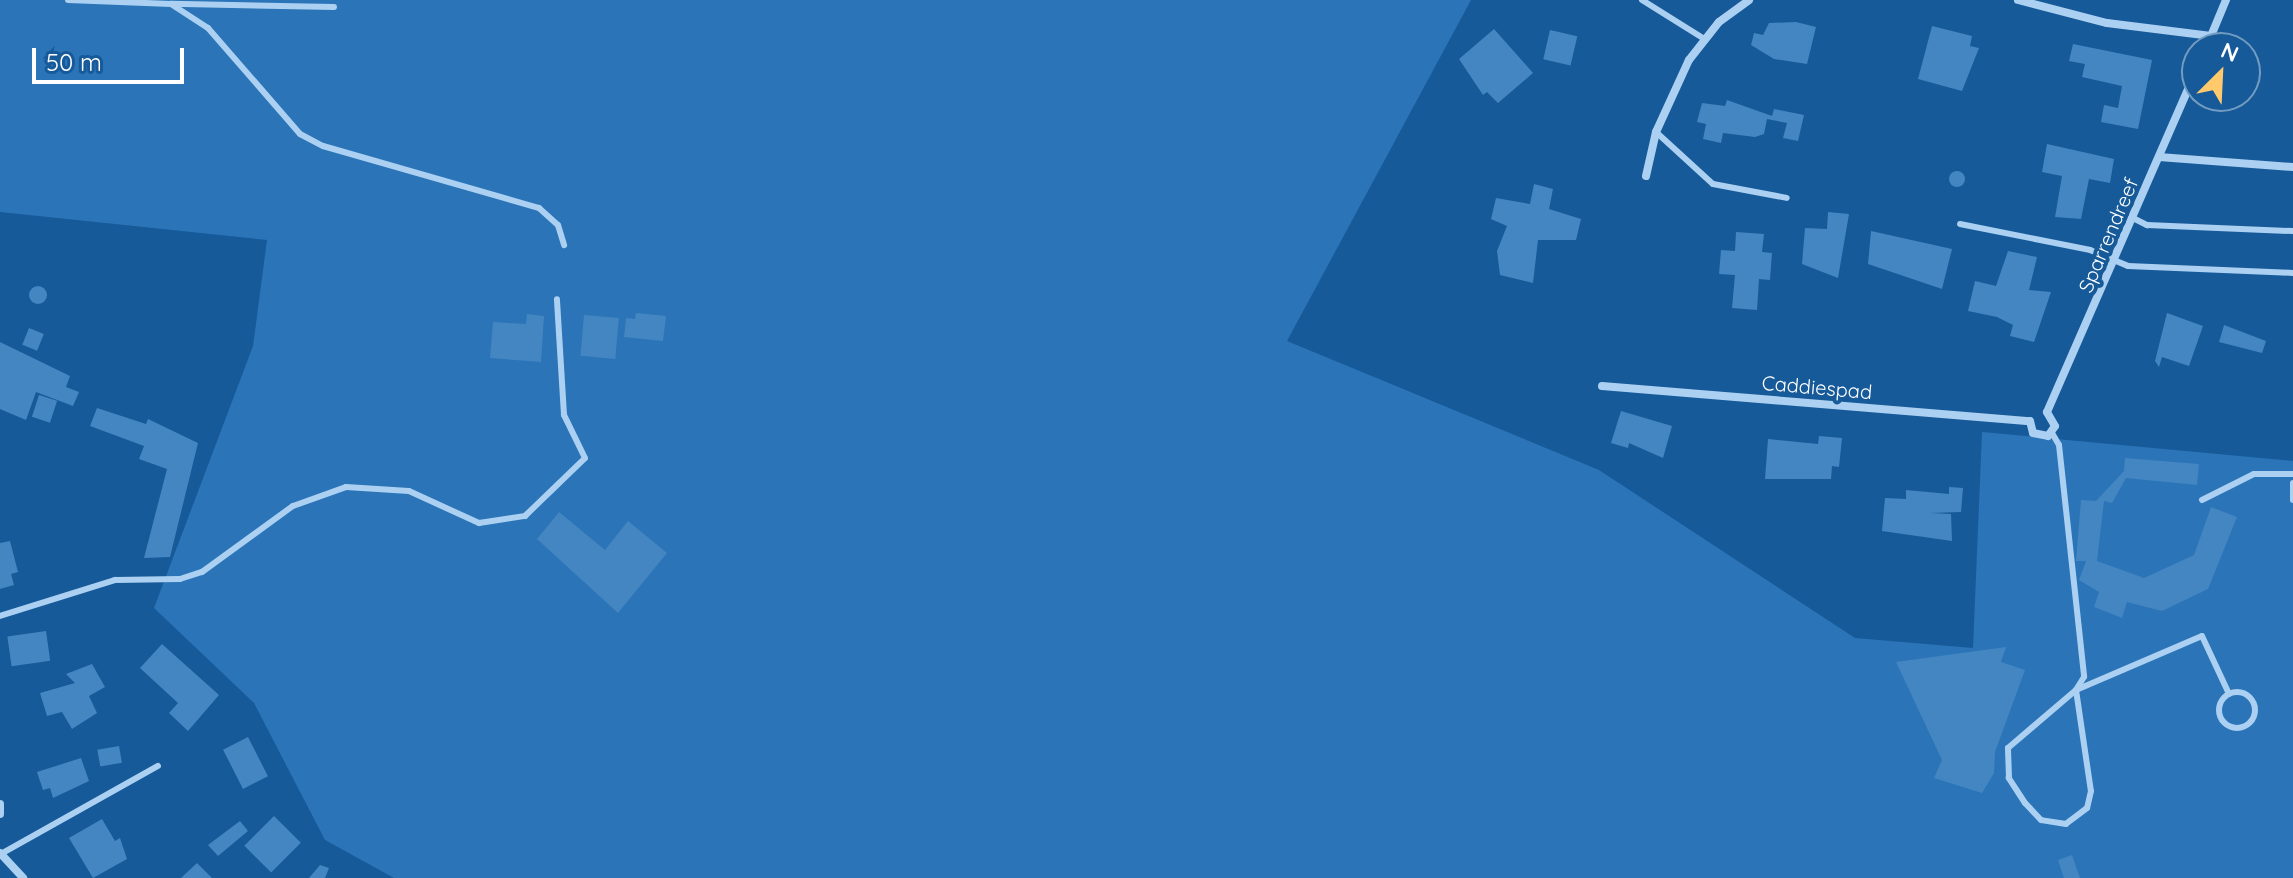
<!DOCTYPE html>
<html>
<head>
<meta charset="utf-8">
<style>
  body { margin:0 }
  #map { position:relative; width:2293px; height:878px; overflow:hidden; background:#165a99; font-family:Quicksand,sans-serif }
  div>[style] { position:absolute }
  .green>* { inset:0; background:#2a74b7 }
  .building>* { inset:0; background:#4486c2; transform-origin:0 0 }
  .round { border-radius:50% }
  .service>* { height:6px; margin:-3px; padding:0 3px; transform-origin:3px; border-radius:3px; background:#abd0f2 }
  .service>.ring { margin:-3px; padding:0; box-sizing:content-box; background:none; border:6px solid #abd0f2; border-radius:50% }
  .minor>* { height:8px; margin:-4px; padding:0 4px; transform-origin:4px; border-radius:4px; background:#abd0f2 }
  span { translate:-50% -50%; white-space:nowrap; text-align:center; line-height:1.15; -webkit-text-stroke:8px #165a99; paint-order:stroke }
  .street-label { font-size:20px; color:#fff }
  .north { position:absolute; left:2181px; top:32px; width:80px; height:80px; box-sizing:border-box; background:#165a99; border:2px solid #739cc2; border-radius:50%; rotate:24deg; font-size:22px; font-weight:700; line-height:32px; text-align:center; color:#fff }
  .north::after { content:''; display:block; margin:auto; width:28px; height:36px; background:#ffc96c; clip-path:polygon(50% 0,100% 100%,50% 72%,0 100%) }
  .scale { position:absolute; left:32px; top:48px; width:152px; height:36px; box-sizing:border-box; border:4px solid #fff; border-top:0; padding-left:10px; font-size:24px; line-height:28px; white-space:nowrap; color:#fff; -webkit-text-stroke:6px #165a99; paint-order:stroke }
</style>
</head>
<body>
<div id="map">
  <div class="green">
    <div style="clip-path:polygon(0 0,1471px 0,1287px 341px,1599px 470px,1855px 638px,1973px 648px,1982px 432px,2293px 461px,2293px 878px,394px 878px,325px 840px,254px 703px,154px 608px,253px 346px,267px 240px,0 212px)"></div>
  </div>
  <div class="building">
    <div style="clip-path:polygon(1796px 22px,1816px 27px,1807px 64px,1774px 59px,1751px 45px,1754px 33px,1763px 35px,1769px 23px)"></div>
    <div style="clip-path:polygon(1932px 26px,1972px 36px,1970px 46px,1979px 48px,1962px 91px,1918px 79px)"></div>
    <div style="clip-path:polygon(1494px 29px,1533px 73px,1498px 103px,1487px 92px,1483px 95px,1459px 59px)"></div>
    <div style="left:1550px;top:30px;width:28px;height:30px;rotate:13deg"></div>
    <div style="clip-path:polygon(2073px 44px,2152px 60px,2138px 129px,2101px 122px,2104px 105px,2118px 108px,2122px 86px,2082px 77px,2085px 64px,2069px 61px)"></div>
    <div style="clip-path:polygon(1727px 100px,1772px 116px,1774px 109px,1804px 115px,1798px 141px,1783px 138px,1787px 123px,1767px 119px,1764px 134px,1755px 137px,1723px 133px,1721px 143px,1703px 139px,1706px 124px,1697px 122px,1702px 103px,1725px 106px)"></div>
    <div style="clip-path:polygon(2047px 144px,2114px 159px,2110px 183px,2089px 179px,2081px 219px,2055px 217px,2062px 176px,2042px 172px)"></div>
    <div class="round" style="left:1949px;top:171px;width:16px;height:16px"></div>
    <div style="clip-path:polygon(1534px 184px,1553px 189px,1549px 209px,1581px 219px,1576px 240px,1538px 240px,1533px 283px,1500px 275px,1497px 251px,1507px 226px,1491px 219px,1496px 198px,1530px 204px)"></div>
    <div style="clip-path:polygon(1828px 212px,1849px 214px,1838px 278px,1802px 264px,1805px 228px,1827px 229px)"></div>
    <div style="clip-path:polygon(1871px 231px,1952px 249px,1942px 289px,1868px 264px)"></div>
    <div style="clip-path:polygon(1736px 232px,1764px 234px,1762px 252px,1772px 253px,1770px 280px,1759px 279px,1757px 310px,1732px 308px,1735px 275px,1719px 274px,1721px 250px,1735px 251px)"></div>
    <div style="clip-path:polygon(2008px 251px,2037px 257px,2029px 290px,2051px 292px,2034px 342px,2010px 336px,2013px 325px,1997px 317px,1968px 311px,1975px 281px,1996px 286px)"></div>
    <div class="round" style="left:29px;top:286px;width:18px;height:18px"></div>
    <div style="clip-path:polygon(636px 313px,666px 316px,663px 341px,624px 337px,626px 318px,635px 319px)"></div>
    <div style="clip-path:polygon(2167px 313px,2203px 326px,2189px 366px,2162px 357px,2159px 367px,2155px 361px)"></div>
    <div style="clip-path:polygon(527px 314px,544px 316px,541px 362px,490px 358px,493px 322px,526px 324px)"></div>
    <div style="left:584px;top:315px;width:35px;height:41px;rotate:5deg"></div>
    <div style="clip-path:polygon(2224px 325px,2266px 341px,2262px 353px,2219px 342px)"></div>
    <div style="left:29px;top:328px;width:16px;height:18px;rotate:22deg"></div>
    <div style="clip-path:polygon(0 342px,70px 376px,66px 387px,79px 392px,73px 406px,36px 392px,26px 420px,0 409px)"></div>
    <div style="left:39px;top:395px;width:19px;height:23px;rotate:18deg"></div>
    <div style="clip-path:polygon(97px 408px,146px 424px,148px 419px,198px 443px,170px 557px,144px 558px,167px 469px,139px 459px,144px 446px,90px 426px)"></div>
    <div style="clip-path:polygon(1621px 411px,1672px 426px,1663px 458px,1629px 443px,1628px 448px,1611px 443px)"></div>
    <div style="clip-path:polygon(1819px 436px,1842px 438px,1839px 467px,1832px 466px,1831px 479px,1765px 479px,1768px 439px,1818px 444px)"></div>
    <div style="clip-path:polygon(2125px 458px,2199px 464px,2197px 485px,2126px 478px,2112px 503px,2104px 501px,2097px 561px,2144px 578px,2194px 555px,2211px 507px,2237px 517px,2208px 589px,2162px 611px,2127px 602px,2122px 618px,2094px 607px,2099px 592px,2079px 580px,2086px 561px,2076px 561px,2081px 500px,2096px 501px,2124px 471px)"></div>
    <div style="clip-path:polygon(1949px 487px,1963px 488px,1961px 512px,1930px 513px,1951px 514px,1952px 541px,1882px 531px,1885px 498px,1906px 499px,1906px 490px,1949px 494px)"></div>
    <div style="clip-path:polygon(559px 512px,605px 550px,628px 521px,667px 553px,618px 613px,537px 539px)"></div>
    <div style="clip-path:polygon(10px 541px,18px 572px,11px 574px,14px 585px,0 589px,0 543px)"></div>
    <div style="left:46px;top:631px;width:30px;height:39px;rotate:82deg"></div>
    <div style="clip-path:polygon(162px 644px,219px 695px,188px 731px,169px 713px,178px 703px,140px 668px)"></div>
    <div style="clip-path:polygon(2006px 647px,2001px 662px,2025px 670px,1995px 752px,1994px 773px,1982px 793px,1934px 778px,1942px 760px,1896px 662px)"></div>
    <div style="clip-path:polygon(92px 664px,105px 687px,89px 696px,97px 713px,72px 729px,62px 712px,47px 716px,40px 693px,75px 683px,66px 674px)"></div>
    <div style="left:248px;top:737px;width:44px;height:28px;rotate:63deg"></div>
    <div style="left:119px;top:746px;width:17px;height:22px;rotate:80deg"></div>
    <div style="clip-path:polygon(81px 758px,89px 781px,53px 798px,50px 788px,43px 790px,37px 772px)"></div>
    <div style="left:274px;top:816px;width:38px;height:42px;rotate:45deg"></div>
    <div style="clip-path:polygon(102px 819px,115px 841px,120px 838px,127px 859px,93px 878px,69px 838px)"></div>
    <div style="clip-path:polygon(240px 821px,248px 831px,218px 856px,208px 845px)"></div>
    <div style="clip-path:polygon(2072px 855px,2080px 878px,2064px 878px,2058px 860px)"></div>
    <div style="clip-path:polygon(197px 863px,212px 878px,181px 878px)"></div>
    <div style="clip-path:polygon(320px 865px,329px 868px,325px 878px,309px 878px)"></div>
  </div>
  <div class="service">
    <div style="left:68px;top:0;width:103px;rotate:2.2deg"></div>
    <div style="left:1642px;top:0;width:75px;rotate:32deg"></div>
    <div style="left:334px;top:7px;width:163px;rotate:-178.9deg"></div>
    <div style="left:171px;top:4px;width:44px;rotate:33deg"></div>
    <div style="left:208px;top:28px;width:140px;rotate:49deg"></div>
    <div style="left:300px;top:134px;width:26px;rotate:28deg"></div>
    <div style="left:323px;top:146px;width:225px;rotate:16deg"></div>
    <div style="left:539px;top:208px;width:25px;rotate:42deg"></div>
    <div style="left:558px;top:225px;width:21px;rotate:73deg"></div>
    <div style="left:1656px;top:132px;width:77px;rotate:42.4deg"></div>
    <div style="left:1713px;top:184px;width:75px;rotate:10.7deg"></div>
    <div style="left:2133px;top:218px;width:16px;rotate:27deg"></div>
    <div style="left:2147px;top:225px;width:146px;rotate:2.4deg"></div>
    <div style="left:1960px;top:224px;width:133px;rotate:11.3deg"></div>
    <div style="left:2090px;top:250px;width:41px;rotate:22.8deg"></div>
    <div style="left:2128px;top:266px;width:165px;rotate:2.4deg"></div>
    <div style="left:2052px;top:433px;width:14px;rotate:60deg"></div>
    <div style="left:2059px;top:445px;width:233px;rotate:83.8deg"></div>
    <div style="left:2084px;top:677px;width:15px;rotate:122deg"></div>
    <div style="left:2076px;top:690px;width:102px;rotate:81.6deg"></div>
    <div style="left:2091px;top:791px;width:17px;rotate:103deg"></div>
    <div style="left:2087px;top:808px;width:26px;rotate:143deg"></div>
    <div style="left:2066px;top:824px;width:25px;rotate:-171deg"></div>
    <div style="left:2041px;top:820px;width:23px;rotate:-133deg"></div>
    <div style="left:2025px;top:803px;width:30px;rotate:-123deg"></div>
    <div style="left:2009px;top:778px;width:30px;rotate:-92deg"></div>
    <div style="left:2008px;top:748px;width:89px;rotate:-40.5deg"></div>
    <div style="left:2076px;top:690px;width:137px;rotate:-23.2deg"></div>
    <div style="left:2202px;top:636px;width:64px;rotate:65deg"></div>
    <div style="left:2293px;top:483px;width:17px;rotate:90deg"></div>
    <div style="left:2202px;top:500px;width:58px;rotate:-26.6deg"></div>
    <div style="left:2254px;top:474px;width:39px"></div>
    <div style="left:0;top:616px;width:121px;rotate:-17.4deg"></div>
    <div style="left:115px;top:580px;width:65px;rotate:-0.9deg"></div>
    <div style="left:180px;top:579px;width:23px;rotate:-18deg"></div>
    <div style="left:202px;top:572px;width:112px;rotate:-36deg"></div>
    <div style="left:293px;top:506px;width:56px;rotate:-19.7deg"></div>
    <div style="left:346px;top:487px;width:63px;rotate:3.6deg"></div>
    <div style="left:409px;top:491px;width:77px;rotate:24.6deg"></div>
    <div style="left:479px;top:523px;width:47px;rotate:-8.7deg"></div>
    <div style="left:525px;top:516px;width:83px;rotate:-44deg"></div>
    <div style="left:585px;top:458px;width:48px;rotate:-116deg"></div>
    <div style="left:564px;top:415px;width:116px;rotate:-93.5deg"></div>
    <div class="ring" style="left:2219px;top:692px;width:30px;height:30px"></div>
    <div style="left:1px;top:854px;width:180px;rotate:-29.3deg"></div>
  </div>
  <div class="minor">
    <div style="left:2018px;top:0;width:92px;rotate:14.5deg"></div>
    <div style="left:2107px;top:23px;width:105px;rotate:7.1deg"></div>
    <div style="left:2206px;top:48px;width:52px;rotate:-67.4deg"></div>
    <div style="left:2159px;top:157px;width:134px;rotate:4.3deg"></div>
    <div style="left:1646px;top:176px;width:45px;rotate:-77.2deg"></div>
    <div style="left:1656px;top:132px;width:79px;rotate:-65.4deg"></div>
    <div style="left:1689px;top:60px;width:48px;rotate:-51.7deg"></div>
    <div style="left:1719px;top:22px;width:37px;rotate:-36deg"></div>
    <div style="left:1602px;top:386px;width:429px;rotate:4.7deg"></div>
    <div style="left:2047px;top:412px;width:374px;rotate:-66.4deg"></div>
    <div style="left:2030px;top:421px;width:12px;rotate:76deg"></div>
    <div style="left:2033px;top:433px;width:15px;rotate:11deg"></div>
    <div style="left:2048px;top:436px;width:12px;rotate:-55deg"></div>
    <div style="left:2055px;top:426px;width:16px;rotate:-120deg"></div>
    <div style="left:0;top:804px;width:10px;rotate:90deg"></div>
    <div style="left:0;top:853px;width:34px;rotate:47deg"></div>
  </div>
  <div class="street-label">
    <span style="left:2108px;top:235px;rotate:-67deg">Sparrendreef</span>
    <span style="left:1817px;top:387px;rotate:5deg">Caddiespad</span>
  </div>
  <div class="north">N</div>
  <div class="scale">50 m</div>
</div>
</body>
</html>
